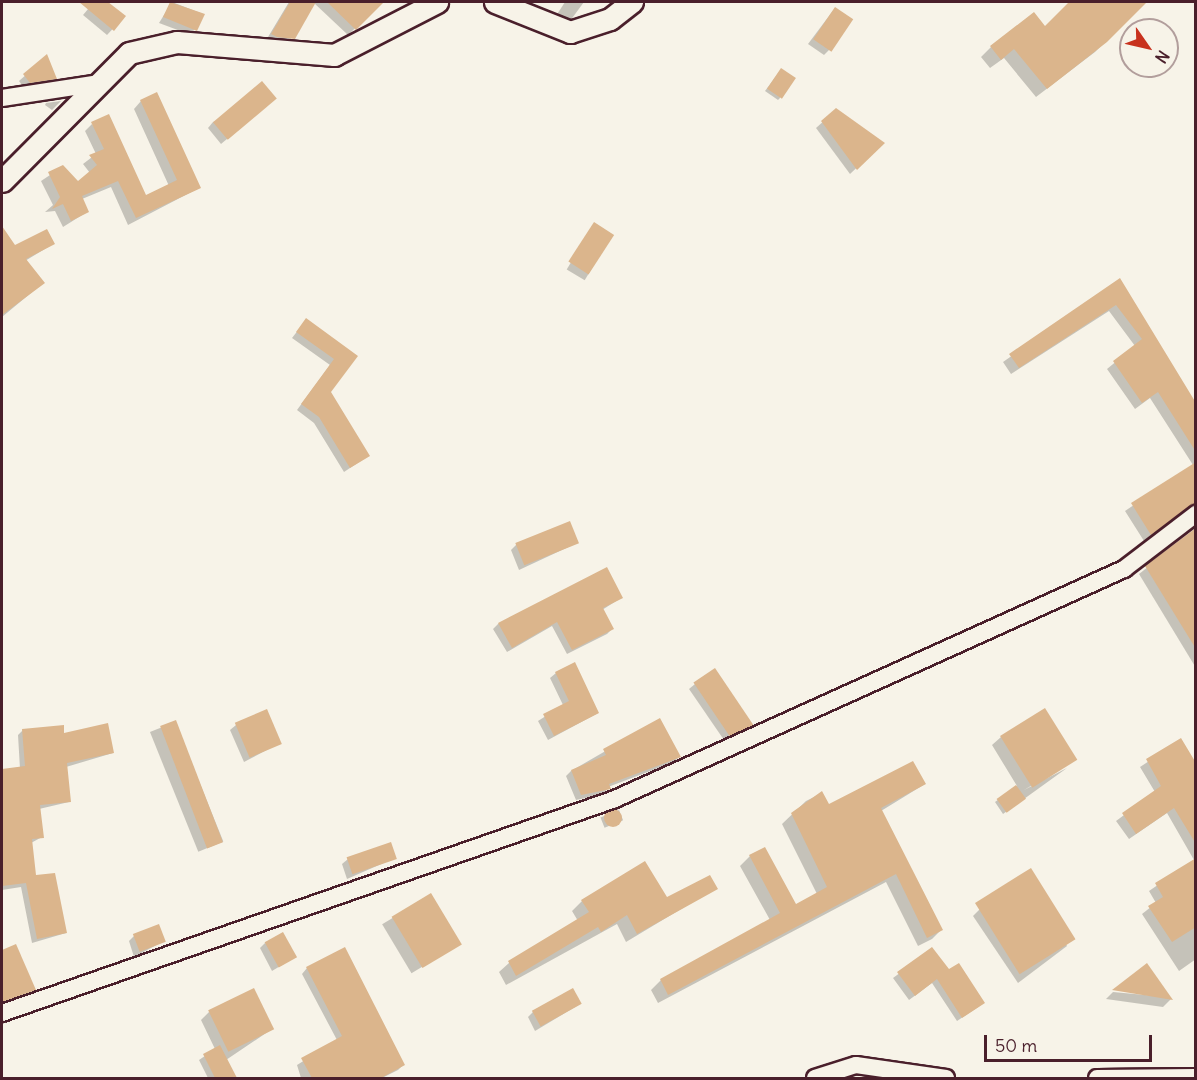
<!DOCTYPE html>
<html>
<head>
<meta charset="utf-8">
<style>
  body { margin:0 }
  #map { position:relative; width:1197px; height:1080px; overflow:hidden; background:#f7f3e8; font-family:Delius,sans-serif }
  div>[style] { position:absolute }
  .shadow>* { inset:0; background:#0003; transform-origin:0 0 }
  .building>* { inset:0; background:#dbb58c; transform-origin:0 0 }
  .round { border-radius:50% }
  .roads { filter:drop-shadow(2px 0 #4a1f2b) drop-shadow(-2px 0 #4a1f2b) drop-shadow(0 2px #4a1f2b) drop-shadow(0 -2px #4a1f2b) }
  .minor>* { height:16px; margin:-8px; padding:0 8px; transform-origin:8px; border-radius:8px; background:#f7f3e8 }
  .tertiary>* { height:21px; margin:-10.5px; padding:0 10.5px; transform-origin:10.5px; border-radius:10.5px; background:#f7f3e8 }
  span { translate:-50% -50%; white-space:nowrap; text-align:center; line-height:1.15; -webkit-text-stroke:4.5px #f7f3e8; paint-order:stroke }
  .frame { position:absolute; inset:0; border:3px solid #4a1f2b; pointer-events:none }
  .north { position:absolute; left:1119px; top:18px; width:60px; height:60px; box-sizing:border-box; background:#f7f3e8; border:2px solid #b29e9c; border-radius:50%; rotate:124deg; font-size:16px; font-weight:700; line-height:24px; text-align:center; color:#4a1f2b }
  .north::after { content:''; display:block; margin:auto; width:21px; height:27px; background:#c8321e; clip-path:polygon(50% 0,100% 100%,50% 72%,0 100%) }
  .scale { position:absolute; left:984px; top:1035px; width:168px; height:27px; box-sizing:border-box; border:3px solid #4a1f2b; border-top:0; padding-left:8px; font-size:18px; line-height:21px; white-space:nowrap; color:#4a1f2b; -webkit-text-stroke:4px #f7f3e8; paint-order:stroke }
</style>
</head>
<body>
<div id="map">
  <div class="shadow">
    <div style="clip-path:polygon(94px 2px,106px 2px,124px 17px,107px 35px,83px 15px)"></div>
    <div style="clip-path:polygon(172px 2px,203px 14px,191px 35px,159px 23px)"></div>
    <div style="clip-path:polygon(289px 2px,382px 2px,348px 35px,314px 3px,286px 46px,265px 42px)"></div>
    <div style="clip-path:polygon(565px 2px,584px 2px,570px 21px,554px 19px)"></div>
    <div style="clip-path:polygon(1071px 2px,1145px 2px,1095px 52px,1036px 97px,1004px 58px,990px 68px,981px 57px,991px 47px,1045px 28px)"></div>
    <div style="clip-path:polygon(835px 8px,829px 50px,824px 55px,808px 44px)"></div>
    <div style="clip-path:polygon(46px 57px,55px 79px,24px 88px,19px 81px)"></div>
    <div style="clip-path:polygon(779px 72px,780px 98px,778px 100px,765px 91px)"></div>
    <div style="clip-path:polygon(61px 101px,52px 110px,45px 105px,46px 103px)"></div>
    <div style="clip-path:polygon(141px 101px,199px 188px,128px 225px,111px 187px,82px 199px,87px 212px,63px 227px,55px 211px,45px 212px,53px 205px,41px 181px,62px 167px,78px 183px,90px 173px,83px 164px,96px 154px,85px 131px,92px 124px,145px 197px,169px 186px,134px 109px)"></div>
    <div style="clip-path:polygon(269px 104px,221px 144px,208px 128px,213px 122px)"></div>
    <div style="clip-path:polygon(836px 110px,883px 143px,850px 174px,816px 128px)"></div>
    <div style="left:594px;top:224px;width:21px;height:53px;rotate:31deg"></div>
    <div style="clip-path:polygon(2px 228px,14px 247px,53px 244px,25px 261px,43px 283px,2px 317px)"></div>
    <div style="clip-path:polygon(1120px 280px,1196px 405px,1196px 512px,1182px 512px,1144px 541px,1125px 511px,1193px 465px,1150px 398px,1135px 409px,1107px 369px,1135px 346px,1109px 311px,1011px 374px,1003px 362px)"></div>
    <div style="clip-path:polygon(306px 320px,356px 356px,330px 392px,368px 456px,344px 472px,314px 423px,297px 410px,330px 365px,292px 338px)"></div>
    <div style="clip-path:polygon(1196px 529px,1196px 668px,1139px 574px)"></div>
    <div style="clip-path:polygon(577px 543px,519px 570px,511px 550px,516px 545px)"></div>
    <div style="clip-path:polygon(606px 569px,621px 598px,602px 610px,612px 629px,607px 634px,567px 654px,552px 626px,507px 652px,493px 629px,498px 624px)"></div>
    <div style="clip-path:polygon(556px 673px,598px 713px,548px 740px,538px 721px,563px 705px,550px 678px)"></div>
    <div style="clip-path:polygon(695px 684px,752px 725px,724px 740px,689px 689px)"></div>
    <div style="clip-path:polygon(659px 720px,679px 757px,674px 762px,608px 787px,604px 794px,576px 800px,566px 776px,571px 771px)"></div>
    <div style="left:175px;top:722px;width:129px;height:27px;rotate:68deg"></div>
    <div style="clip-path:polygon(236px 725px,280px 743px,244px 762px,230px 730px)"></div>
    <div style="clip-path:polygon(23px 730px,63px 735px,113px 753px,66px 767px,69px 802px,39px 809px,42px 837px,31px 843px,35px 876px,66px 933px,32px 943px,21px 887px,2px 890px,2px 771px,20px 769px,18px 735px)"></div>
    <div style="clip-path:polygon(1001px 737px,1075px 760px,1024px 790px,1067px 768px,1003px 814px,995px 802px,1017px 786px,992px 745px)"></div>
    <div style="clip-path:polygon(1181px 740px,1196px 766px,1196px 959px,1179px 971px,1142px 914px,1156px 903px,1149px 891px,1194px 860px,1167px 813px,1129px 839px,1116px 821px,1155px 792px,1140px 767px)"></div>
    <div style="clip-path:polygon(925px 784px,881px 811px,941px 930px,932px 939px,918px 946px,886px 882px,658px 1003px,651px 990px,661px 980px,770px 920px,740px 866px,750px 856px,765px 849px,796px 906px,817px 894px,782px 824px,806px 801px,822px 793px,828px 806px)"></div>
    <div style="left:619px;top:810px;width:11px;height:20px;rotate:68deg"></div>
    <div style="clip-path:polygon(395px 858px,347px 879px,342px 864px,348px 859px)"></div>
    <div style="clip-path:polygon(644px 863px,666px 899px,716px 888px,626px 942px,617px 924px,506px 985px,499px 972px,509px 963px,578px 921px,572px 911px,582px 901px)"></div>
    <div style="clip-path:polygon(1030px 870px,1067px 946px,1018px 983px,973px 916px,999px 890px)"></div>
    <div style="left:431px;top:895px;width:57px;height:57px;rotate:59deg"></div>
    <div style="clip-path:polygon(134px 936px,164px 941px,134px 957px,129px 941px)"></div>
    <div style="clip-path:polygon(265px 943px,295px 957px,272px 971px,260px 948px)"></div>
    <div style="clip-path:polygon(15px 946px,35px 990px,2px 1005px,2px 952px)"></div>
    <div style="clip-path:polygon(932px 949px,978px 1007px,957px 1021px,932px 983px,909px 1000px,893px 978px)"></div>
    <div style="clip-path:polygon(307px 968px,403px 1065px,398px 1070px,382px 1078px,301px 1078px,297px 1065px,337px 1040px,302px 974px)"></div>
    <div style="clip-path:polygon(1113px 992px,1156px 996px,1171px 999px,1163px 1007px,1106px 999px)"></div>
    <div style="clip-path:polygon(580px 1004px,535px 1031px,528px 1017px,533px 1012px)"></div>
    <div style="clip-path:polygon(209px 1012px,272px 1029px,226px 1060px,235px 1078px,208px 1078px,199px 1060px,215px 1049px,201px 1020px)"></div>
  </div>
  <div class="building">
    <div style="clip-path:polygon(79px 2px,108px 2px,126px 16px,114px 31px)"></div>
    <div style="clip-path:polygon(170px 2px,205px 14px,197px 31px,163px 17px)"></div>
    <div style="clip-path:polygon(290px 2px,316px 2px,295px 39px,277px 37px,271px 34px)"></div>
    <div style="clip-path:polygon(327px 2px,384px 2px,356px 30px)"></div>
    <div style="clip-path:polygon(1069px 2px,1147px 2px,1107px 42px,1047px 89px,1014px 49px,1001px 60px,990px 46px,1034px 12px,1045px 26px)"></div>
    <div style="left:835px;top:7px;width:22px;height:39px;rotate:34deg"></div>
    <div style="clip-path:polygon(47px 54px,57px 79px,30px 83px,23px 74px)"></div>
    <div style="left:781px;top:68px;width:18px;height:25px;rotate:34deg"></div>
    <div style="left:262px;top:81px;width:23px;height:64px;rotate:50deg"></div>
    <div style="clip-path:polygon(157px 92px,201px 188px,136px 218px,118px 181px,82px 196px,89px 212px,71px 221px,63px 204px,52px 209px,60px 197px,48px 172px,63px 165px,78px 181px,97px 165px,89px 155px,104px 149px,91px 122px,109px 114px,146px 195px,177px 180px,140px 100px)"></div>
    <div style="clip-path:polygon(836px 108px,885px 143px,857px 170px,821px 121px)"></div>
    <div style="left:594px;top:222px;width:24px;height:47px;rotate:33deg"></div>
    <div style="clip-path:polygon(2px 226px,15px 245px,47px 229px,55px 244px,26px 259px,45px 283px,2px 315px)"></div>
    <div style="clip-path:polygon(1120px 278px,1196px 403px,1196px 452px,1158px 392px,1142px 403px,1113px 361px,1142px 339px,1116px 305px,1019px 368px,1009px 354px)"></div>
    <div style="clip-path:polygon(306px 318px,358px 356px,331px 392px,370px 456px,350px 468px,319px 417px,301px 404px,334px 359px,296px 332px)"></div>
    <div style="clip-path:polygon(1196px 462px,1196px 504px,1151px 535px,1131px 503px)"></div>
    <div style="left:570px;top:521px;width:24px;height:59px;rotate:68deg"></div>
    <div style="clip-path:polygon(1196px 528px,1196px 649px,1145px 566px)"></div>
    <div style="clip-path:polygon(607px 567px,623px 598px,603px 608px,614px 629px,572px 650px,557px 622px,512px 648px,498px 623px)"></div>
    <div style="clip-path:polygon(575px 662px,599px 713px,554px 736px,543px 714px,569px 701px,555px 672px)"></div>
    <div style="left:715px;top:668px;width:69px;height:26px;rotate:56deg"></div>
    <div style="left:1045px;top:708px;width:61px;height:53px;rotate:58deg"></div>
    <div style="left:267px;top:709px;width:38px;height:35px;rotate:67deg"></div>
    <div style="clip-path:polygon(660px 718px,681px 757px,609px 784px,611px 789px,581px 795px,571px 770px,606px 755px,603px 749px)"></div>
    <div style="left:176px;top:720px;width:131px;height:17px;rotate:69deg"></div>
    <div style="clip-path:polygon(108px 723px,114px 753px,67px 763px,71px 802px,40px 805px,44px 838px,32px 839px,36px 875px,55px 873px,67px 933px,37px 939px,26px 883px,2px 886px,2px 769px,25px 766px,22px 729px,64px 725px,64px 733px)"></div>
    <div style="clip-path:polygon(1181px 738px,1196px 763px,1196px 844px,1174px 808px,1136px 834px,1122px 813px,1161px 786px,1146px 759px)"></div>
    <div style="clip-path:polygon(913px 761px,926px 784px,881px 808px,943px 930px,927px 938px,896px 874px,668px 995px,660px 979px,780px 913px,749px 855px,765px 847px,796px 904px,827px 887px,791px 813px,822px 791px,829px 804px)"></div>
    <div style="left:1016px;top:785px;width:17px;height:24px;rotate:54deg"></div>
    <div class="round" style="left:604px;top:809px;width:18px;height:18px"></div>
    <div style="left:391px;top:842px;width:18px;height:47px;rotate:71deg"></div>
    <div style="clip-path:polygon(1196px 858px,1196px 927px,1172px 942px,1148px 906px,1163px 897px,1155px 883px)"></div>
    <div style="clip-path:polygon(645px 861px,667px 897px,710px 875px,718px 889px,637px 934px,627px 915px,601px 932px,598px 927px,516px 976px,508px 961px,589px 912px,581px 900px)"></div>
    <div style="left:1031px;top:868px;width:84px;height:66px;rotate:58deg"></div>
    <div style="left:431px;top:893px;width:60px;height:46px;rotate:59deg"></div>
    <div style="left:159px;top:924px;width:19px;height:28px;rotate:69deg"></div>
    <div style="left:283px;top:932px;width:29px;height:21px;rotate:61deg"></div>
    <div style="clip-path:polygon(16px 944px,36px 990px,2px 1002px,2px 950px)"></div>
    <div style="clip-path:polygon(345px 947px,405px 1065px,381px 1078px,312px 1078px,301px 1058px,342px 1036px,306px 967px)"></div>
    <div style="clip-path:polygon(932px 947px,949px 969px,959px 963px,985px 1003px,962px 1018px,937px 979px,915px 996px,897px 972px)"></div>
    <div style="clip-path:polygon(1147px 963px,1173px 1000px,1112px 990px)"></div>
    <div style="left:254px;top:988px;width:46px;height:51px;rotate:64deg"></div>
    <div style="left:573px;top:988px;width:18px;height:47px;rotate:61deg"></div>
    <div style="clip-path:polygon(220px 1045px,237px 1078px,215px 1078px,203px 1054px)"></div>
  </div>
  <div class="roads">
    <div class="minor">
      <div style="left:2px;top:98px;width:99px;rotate:-8.7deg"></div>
      <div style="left:2px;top:1013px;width:649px;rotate:-19.24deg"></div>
      <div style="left:615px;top:799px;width:559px;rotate:-24.32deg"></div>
      <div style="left:1124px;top:569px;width:91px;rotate:-37.4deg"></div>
      <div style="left:815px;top:1078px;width:43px;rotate:-17.6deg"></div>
      <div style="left:856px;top:1065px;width:91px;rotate:8.2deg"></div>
      <div style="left:1097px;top:1078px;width:99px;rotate:-0.6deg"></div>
    </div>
    <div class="tertiary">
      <div style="left:495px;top:2px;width:81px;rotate:21.8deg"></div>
      <div style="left:570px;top:32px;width:42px;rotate:-18deg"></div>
      <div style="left:610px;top:19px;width:28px;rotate:-38deg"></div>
      <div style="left:2px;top:181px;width:180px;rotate:-45.2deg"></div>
      <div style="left:129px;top:53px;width:49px;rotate:-12.9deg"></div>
      <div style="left:177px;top:42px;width:158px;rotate:4.7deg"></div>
      <div style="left:334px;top:55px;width:116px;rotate:-27.2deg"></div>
    </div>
  </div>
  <div class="frame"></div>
  <div class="north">N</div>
  <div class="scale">50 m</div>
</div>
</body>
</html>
